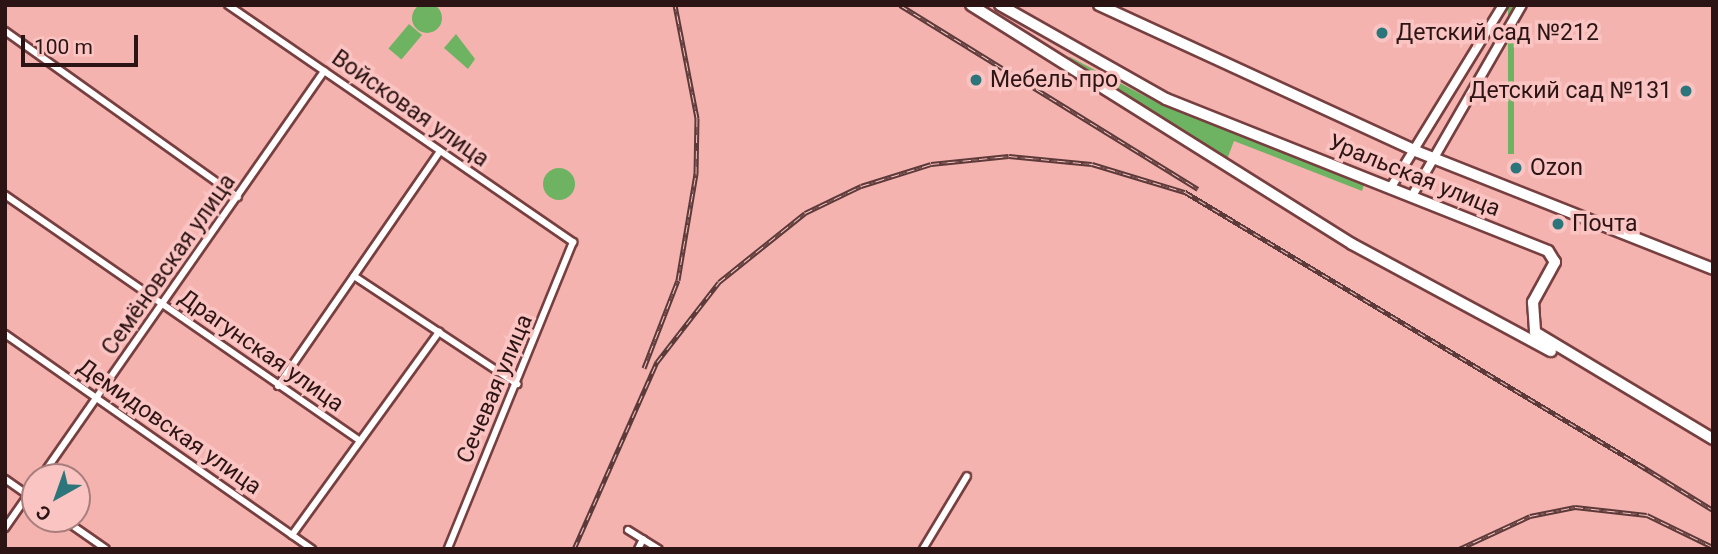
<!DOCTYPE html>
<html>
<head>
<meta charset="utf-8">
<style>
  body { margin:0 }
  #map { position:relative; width:1718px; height:554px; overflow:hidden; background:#f5b3b0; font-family:Roboto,sans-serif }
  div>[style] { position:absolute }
  .green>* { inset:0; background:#6db361; transform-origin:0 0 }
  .round { border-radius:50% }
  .roads { filter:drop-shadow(2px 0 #773f3f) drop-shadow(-2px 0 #773f3f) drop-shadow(0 2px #773f3f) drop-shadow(0 -2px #773f3f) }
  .minor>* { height:6px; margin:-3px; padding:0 3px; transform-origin:3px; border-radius:3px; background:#fff }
  .tertiary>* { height:8px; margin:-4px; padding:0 4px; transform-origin:4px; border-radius:4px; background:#fff }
  .secondary>* { height:10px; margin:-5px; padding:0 5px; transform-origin:5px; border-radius:5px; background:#fff }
  .rail>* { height:5px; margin-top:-2.5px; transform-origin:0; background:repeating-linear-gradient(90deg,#fac4c2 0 8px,#5c3a39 0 16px); box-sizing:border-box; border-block:2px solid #5c3a39 }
  .dots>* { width:19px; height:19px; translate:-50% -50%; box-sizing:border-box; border:4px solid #fac4c2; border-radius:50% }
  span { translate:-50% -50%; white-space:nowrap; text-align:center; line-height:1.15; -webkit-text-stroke:7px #fac4c2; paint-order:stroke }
  .poi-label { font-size:23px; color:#2c1414 }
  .left { translate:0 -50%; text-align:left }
  .right { translate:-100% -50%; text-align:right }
  .street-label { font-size:23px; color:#2c1414 }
  .frame { position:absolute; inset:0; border:7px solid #2c1414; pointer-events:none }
  .north { position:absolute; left:21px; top:463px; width:70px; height:70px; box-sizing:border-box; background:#fac4c2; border:2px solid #a87e7c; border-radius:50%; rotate:220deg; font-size:19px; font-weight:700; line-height:28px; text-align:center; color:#2c1414 }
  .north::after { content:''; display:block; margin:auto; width:24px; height:32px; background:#2c757a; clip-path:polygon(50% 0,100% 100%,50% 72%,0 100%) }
  .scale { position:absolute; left:21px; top:35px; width:117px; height:32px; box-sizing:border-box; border:4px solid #2c1414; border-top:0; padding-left:9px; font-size:21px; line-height:24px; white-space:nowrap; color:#2c1414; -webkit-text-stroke:5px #fac4c2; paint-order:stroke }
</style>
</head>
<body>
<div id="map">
  <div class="green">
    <div class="round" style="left:412px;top:3px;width:30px;height:30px"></div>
    <div style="left:1508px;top:5px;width:6px;height:149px"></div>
    <div style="left:409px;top:24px;width:17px;height:32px;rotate:40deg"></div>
    <div style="clip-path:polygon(456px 34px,475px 59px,468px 69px,444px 48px)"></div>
    <div style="clip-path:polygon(1070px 57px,1160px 104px,1364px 185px,1362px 191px,1234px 141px,1226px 162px,1065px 60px)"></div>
    <div class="round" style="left:543px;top:168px;width:32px;height:32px"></div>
  </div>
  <div class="roads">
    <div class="minor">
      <div style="left:228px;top:5px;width:419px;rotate:34.5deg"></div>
      <div style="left:573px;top:242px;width:331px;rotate:112.2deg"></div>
      <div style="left:5px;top:31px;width:286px;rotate:35.5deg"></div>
      <div style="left:5px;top:195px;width:431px;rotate:34.7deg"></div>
      <div style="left:354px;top:276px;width:196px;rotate:33.5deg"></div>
      <div style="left:5px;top:334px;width:375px;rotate:35deg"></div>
      <div style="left:278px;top:386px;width:285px;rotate:-55.4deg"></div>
      <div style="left:41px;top:477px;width:495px;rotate:-55.1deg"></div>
      <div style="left:5px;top:479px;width:37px;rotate:35deg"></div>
      <div style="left:63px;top:519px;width:52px;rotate:34.9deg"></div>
      <div style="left:5px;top:528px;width:52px;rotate:-55.1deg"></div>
      <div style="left:628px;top:530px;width:36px;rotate:32deg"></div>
      <div style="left:292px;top:535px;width:251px;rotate:-54.1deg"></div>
      <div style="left:638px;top:549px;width:11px;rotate:-63deg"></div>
      <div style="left:923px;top:549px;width:85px;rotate:-58.9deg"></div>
    </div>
    <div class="tertiary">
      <div style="left:1391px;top:187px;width:214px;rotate:-58.4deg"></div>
      <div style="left:1412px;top:196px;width:220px;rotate:-60.1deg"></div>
    </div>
    <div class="secondary">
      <div style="left:971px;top:5px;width:450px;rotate:32.1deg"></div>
      <div style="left:1352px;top:244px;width:226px;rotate:28.3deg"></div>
      <div style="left:1000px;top:5px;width:191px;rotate:29.5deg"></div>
      <div style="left:1166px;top:99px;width:411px;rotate:21.7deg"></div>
      <div style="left:1548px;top:251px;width:13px;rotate:58deg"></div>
      <div style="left:1555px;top:262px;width:46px;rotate:118.8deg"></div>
      <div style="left:1533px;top:302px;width:30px;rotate:86deg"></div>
      <div style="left:1535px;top:332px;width:208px;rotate:31deg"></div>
      <div style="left:1099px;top:5px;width:351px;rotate:24.7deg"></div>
      <div style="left:1418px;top:152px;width:317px;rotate:21.6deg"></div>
    </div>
  </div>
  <div class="rail">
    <div style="left:900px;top:5px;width:350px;rotate:31.7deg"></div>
    <div style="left:644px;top:368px;width:94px;rotate:-68.9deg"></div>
    <div style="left:678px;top:280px;width:108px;rotate:-80.4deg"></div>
    <div style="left:696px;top:174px;width:56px;rotate:-89deg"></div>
    <div style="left:697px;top:118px;width:115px;rotate:-101deg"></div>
    <div style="left:1640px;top:465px;width:86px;rotate:31.7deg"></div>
    <div style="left:574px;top:549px;width:205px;rotate:-66.1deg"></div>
    <div style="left:657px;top:362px;width:101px;rotate:-52.2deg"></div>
    <div style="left:719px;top:282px;width:110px;rotate:-38.7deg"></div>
    <div style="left:805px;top:213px;width:62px;rotate:-25.7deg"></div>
    <div style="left:861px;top:186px;width:73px;rotate:-17.4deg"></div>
    <div style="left:931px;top:164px;width:78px;rotate:-5.9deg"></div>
    <div style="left:1009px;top:156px;width:83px;rotate:5.5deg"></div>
    <div style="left:1092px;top:164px;width:97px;rotate:16.8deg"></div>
    <div style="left:1185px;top:192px;width:540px;rotate:30.98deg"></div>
    <div style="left:1459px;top:549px;width:78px;rotate:-24.9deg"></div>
    <div style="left:1530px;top:516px;width:46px;rotate:-11.3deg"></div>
    <div style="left:1575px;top:507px;width:72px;rotate:6.3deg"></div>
    <div style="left:1647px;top:515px;width:73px;rotate:25.9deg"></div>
  </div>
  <div class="dots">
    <div style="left:1382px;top:33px;background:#2c757a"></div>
    <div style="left:976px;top:80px;background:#2c757a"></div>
    <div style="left:1686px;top:91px;background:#2c757a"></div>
    <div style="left:1516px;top:168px;background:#2c757a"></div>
    <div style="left:1558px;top:224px;background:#2c757a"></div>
  </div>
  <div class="poi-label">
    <span class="left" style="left:1396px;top:33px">Детский сад №212</span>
    <span class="left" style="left:990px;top:80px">Мебель про</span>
    <span class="right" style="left:1672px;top:91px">Детский сад №131</span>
    <span class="left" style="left:1530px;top:168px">Ozon</span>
    <span class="left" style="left:1572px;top:224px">Почта</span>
  </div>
  <div class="street-label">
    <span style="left:410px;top:109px;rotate:35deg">Войсковая улица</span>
    <span style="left:1414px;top:176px;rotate:22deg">Уральская улица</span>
    <span style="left:169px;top:265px;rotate:-55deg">Семёновская улица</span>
    <span style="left:261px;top:351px;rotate:35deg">Драгунская улица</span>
    <span style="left:495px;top:389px;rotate:-67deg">Сечевая улица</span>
    <span style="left:169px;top:427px;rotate:35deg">Демидовская улица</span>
  </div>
  <div class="frame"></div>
  <div class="north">С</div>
  <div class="scale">100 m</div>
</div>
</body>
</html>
